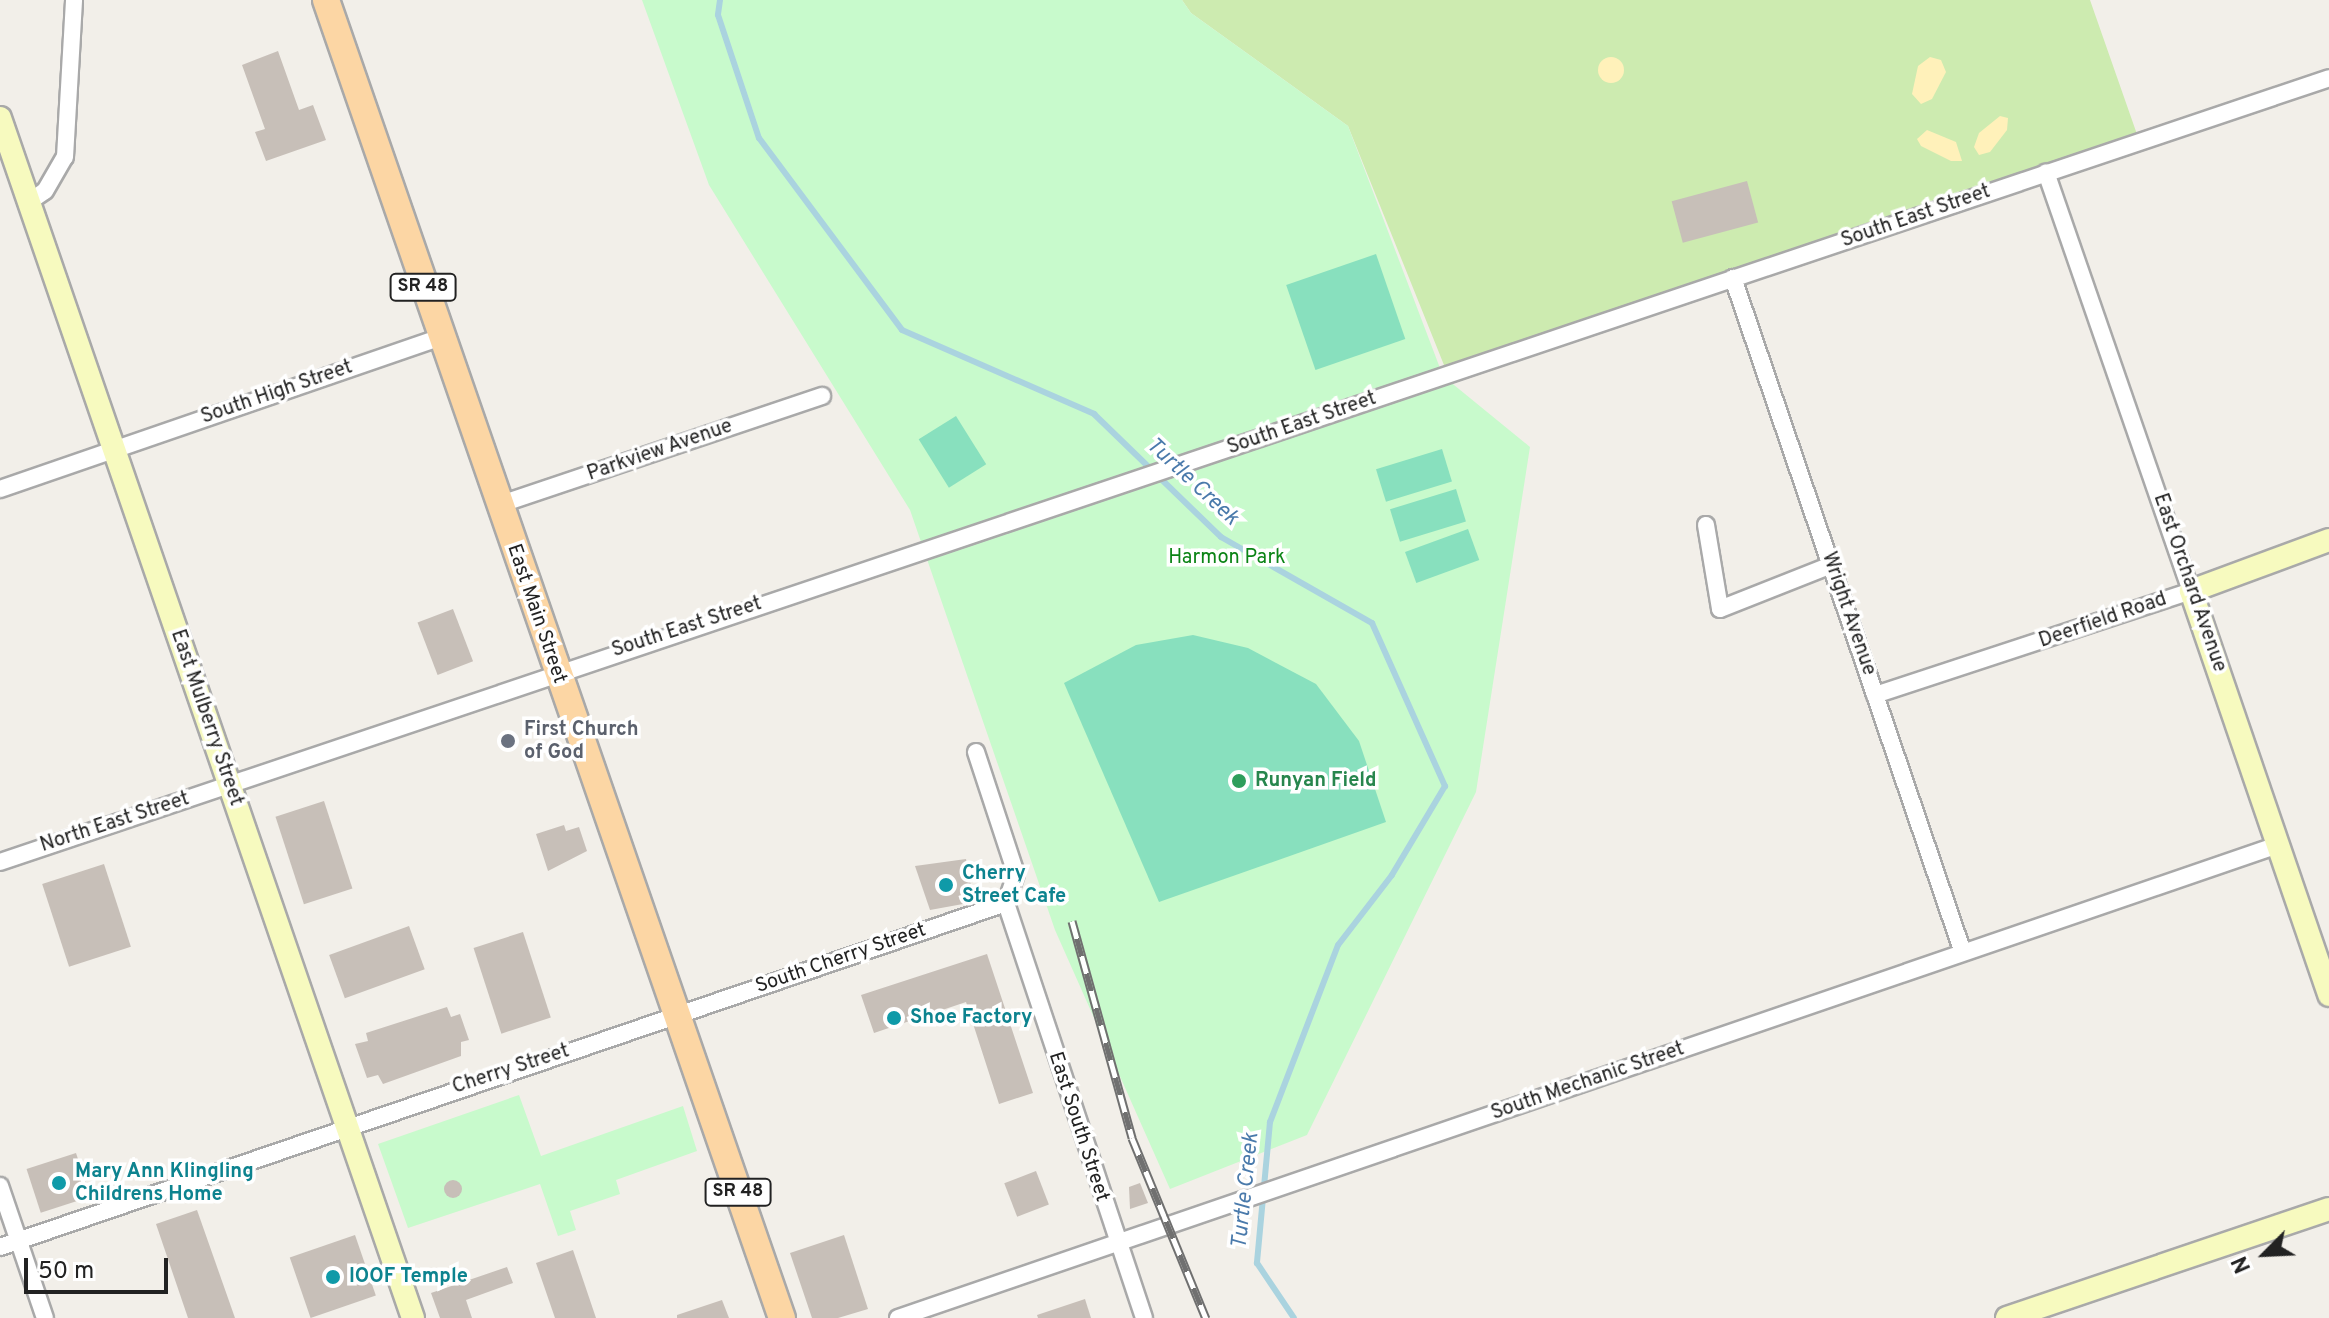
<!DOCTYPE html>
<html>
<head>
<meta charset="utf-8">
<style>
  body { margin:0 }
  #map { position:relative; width:2329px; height:1318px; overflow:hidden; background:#f2efe9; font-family:Overpass,sans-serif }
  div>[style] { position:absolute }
  .grass>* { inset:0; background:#cdebb0 }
  .sand>* { inset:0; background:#fff1ba }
  .round { border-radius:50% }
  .park>* { inset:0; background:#c8facc }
  .pitch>* { inset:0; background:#88e0be; transform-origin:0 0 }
  .stream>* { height:6px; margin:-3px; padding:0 3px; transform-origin:3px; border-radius:3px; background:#aad3df }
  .building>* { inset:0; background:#c7bfb8; transform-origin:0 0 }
  .roads { filter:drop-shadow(2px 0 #a9a9a9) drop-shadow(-2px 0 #a9a9a9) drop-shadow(0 2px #a9a9a9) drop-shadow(0 -2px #a9a9a9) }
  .street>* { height:16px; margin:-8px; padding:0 8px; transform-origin:8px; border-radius:8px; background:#fff }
  .secondary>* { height:22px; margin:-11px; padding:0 11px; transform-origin:11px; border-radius:11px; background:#f7fabf }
  .primary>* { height:26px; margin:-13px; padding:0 13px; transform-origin:13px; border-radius:13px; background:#fcd6a4 }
  .rail>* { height:9px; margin-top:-4.5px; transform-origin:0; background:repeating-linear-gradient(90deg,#fff 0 18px,#707070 0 36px); box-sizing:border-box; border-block:2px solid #707070 }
  .dots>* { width:22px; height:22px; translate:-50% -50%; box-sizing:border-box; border:4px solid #fff; border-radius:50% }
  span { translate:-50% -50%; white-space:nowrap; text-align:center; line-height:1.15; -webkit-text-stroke:7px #fff; paint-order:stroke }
  .shield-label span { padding:2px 6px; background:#fff; border:2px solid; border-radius:6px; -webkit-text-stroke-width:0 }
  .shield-label { font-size:18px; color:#222; font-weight:700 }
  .street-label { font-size:20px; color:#222 }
  .park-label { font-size:20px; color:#0c8416 }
  .worship-label { font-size:20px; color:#5b616d; font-weight:700 }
  .left { translate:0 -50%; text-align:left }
  .leisure-label { font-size:20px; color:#27864d; font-weight:700 }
  .culture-label { font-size:20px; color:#0d838f; font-weight:700 }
  .water-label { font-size:22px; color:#4a7aab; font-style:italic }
  .north { position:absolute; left:2225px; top:1214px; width:80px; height:80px; -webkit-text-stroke:6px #fff; paint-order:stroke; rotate:246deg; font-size:22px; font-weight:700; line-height:32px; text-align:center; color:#222 }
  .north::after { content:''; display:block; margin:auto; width:28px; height:36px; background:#222; clip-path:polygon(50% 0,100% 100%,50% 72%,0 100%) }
  .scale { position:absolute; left:24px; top:1258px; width:144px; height:36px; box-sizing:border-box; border:4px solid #222; border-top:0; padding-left:10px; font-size:24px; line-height:28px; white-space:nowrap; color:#222; -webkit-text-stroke:6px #fff; paint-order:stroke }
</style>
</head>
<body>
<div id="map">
  <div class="grass">
    <div style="clip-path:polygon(1182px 0,2090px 0,2139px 140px,1448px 375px,1348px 126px,1191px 13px)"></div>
  </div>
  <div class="sand">
    <div style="clip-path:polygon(1930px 57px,1941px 60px,1946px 72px,1932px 99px,1921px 104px,1912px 94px,1918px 66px)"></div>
    <div class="round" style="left:1598px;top:57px;width:26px;height:26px"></div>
    <div style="clip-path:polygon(2000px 116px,2008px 118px,2007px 130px,1990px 152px,1979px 155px,1974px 147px,1979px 133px)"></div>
    <div style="clip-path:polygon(1927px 130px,1956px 142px,1962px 161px,1951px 161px,1921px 146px,1917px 139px)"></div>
  </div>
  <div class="park">
    <div style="clip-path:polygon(642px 0,1182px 0,1191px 13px,1348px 126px,1443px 376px,1530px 447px,1476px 792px,1307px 1135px,1170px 1189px,1055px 930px,910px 510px,709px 185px)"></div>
    <div style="clip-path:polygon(519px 1095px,541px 1156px,683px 1106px,697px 1151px,616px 1180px,620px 1194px,570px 1211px,576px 1230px,558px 1236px,540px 1184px,408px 1228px,378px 1144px)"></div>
  </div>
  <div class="pitch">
    <div style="left:1376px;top:254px;width:90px;height:95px;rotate:71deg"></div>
    <div style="left:956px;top:416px;width:57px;height:44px;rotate:58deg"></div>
    <div style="left:1442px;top:449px;width:34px;height:69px;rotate:73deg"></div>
    <div style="left:1456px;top:489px;width:34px;height:69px;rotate:73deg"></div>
    <div style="left:1468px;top:529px;width:33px;height:67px;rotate:70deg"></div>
    <div style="clip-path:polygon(1193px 635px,1248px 648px,1316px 684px,1359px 741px,1386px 822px,1159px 902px,1064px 683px,1136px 645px)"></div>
  </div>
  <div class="stream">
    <div style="left:720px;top:0;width:15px;rotate:98deg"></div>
    <div style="left:718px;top:15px;width:130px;rotate:71.6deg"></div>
    <div style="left:759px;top:138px;width:239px;rotate:53.3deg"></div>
    <div style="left:902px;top:330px;width:210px;rotate:23.6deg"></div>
    <div style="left:1094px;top:414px;width:177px;rotate:44.1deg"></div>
    <div style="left:1221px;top:537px;width:174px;rotate:29.7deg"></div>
    <div style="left:1372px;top:623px;width:179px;rotate:65.9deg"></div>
    <div style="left:1445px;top:786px;width:104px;rotate:120.8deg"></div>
    <div style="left:1392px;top:875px;width:88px;rotate:127.6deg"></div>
    <div style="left:1338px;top:945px;width:190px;rotate:111deg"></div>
    <div style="left:1270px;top:1122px;width:142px;rotate:95.3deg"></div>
    <div style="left:1257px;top:1263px;width:66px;rotate:56.1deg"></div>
  </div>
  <div class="building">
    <div style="clip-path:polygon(278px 51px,299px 110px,313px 105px,326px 140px,266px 161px,255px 132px,265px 129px,242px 65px)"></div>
    <div style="left:1747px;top:181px;width:43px;height:78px;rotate:75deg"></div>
    <div style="left:453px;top:609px;width:56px;height:38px;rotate:69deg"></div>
    <div style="left:324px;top:801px;width:92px;height:51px;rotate:72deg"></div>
    <div style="clip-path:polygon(564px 825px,566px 831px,579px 827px,587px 851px,548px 871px,536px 834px)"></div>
    <div style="clip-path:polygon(966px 859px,974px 902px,930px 910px,915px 866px)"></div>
    <div style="left:104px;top:864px;width:87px;height:65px;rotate:72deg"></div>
    <div style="left:409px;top:926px;width:46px;height:85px;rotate:70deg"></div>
    <div style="left:523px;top:932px;width:90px;height:52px;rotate:72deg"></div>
    <div style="clip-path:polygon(987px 954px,1033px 1093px,999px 1104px,966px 1002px,874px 1033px,861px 995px)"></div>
    <div style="clip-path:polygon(447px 1007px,451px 1017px,460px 1014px,469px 1040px,461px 1042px,461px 1056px,383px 1084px,378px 1075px,367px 1078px,355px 1044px,368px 1041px,366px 1033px)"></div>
    <div style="left:76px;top:1153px;width:46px;height:52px;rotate:72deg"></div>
    <div style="left:1036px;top:1171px;width:36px;height:34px;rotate:69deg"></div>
    <div class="round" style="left:444px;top:1180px;width:18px;height:18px"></div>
    <div style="clip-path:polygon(1140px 1183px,1148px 1203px,1130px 1209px,1129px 1187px)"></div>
    <div style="clip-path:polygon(197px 1210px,235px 1318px,188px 1318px,156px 1224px)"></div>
    <div style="left:355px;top:1235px;width:64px;height:69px;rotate:71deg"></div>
    <div style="clip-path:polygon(844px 1235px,868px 1309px,838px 1318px,812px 1318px,790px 1253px)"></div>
    <div style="clip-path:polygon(573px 1250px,596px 1318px,555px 1318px,536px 1263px)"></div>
    <div style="clip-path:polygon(507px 1267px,513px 1283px,466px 1300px,472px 1318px,440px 1318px,431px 1293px)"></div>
    <div style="clip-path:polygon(1085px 1299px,1091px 1318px,1038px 1318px,1037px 1315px)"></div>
    <div style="clip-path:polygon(722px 1300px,729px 1318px,677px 1318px,677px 1315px)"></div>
  </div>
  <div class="roads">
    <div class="street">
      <div style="left:29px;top:202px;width:19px;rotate:-35deg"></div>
      <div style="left:45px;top:191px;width:39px;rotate:-60deg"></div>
      <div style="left:65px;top:157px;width:157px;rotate:-86.7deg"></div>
      <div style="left:1733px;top:278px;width:710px;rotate:71.18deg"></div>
      <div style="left:0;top:489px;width:466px;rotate:-19deg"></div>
      <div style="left:498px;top:505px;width:342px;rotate:-18.6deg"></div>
      <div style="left:1706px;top:525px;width:85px;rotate:80.5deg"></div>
      <div style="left:1720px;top:609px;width:119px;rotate:-21.6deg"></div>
      <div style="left:1875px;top:695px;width:333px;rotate:-18.2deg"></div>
      <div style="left:2191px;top:591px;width:443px;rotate:-109.1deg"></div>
      <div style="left:976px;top:752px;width:128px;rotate:71.8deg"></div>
      <div style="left:1016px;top:874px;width:31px;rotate:109deg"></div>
      <div style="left:1006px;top:903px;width:437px;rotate:71.6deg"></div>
      <div style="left:0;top:862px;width:2457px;rotate:-18.6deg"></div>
      <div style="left:0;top:1186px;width:139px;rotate:71.2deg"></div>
      <div style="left:0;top:1247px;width:1063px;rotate:-18.88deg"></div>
      <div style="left:898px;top:1318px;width:1459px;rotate:-18.92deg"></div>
    </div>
    <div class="secondary">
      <div style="left:0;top:118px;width:1269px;rotate:71.01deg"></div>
      <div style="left:2329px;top:540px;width:147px;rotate:159.7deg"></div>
      <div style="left:2191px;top:591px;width:427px;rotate:71.1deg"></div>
      <div style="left:2007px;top:1318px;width:340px;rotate:-18.7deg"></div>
    </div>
    <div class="primary">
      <div style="left:326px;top:0;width:1395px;rotate:70.92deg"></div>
    </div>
  </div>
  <div class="rail">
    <div style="left:1072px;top:921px;width:225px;rotate:74.5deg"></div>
    <div style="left:1132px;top:1138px;width:195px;rotate:67.7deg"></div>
  </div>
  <div class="dots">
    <div style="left:508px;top:741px;background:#6b7280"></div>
    <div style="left:1239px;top:781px;background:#2e9e5b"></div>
    <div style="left:946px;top:885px;background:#0f9aa8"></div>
    <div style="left:894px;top:1018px;background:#0f9aa8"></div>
    <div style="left:59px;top:1183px;background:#0f9aa8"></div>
    <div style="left:333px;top:1277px;background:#0f9aa8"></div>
  </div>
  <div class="shield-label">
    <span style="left:423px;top:287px">SR 48</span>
    <span style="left:738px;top:1192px">SR 48</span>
  </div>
  <div class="street-label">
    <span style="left:1916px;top:217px;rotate:-19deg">South East Street</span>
    <span style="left:277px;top:393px;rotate:-19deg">South High Street</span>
    <span style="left:1302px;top:424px;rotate:-19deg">South East Street</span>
    <span style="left:660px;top:451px;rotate:-19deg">Parkview Avenue</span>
    <span style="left:2189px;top:583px;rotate:71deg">East Orchard Avenue</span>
    <span style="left:536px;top:614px;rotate:71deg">East Main Street</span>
    <span style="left:1848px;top:614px;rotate:71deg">Wright Avenue</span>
    <span style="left:2103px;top:621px;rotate:-19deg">Deerfield Road</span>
    <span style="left:687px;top:628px;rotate:-18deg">South East Street</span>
    <span style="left:206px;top:718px;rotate:71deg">East Mulberry Street</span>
    <span style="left:115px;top:823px;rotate:-18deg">North East Street</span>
    <span style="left:841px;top:959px;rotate:-19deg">South Cherry Street</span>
    <span style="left:511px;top:1070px;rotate:-18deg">Cherry Street</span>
    <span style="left:1588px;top:1082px;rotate:-19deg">South Mechanic Street</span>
    <span style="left:1078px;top:1127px;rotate:72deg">East South Street</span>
  </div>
  <div class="park-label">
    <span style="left:1227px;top:558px">Harmon Park</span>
  </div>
  <div class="worship-label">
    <span class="left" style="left:524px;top:742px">First Church<br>of God</span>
  </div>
  <div class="leisure-label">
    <span class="left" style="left:1255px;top:781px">Runyan Field</span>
  </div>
  <div class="culture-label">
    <span class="left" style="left:962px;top:886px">Cherry<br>Street Cafe</span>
    <span class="left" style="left:910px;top:1018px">Shoe Factory</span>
    <span class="left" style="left:75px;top:1184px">Mary Ann Klingling<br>Childrens Home</span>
    <span class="left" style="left:349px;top:1277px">IOOF Temple</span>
  </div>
  <div class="water-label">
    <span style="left:1192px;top:482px;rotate:43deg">Turtle Creek</span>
    <span style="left:1246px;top:1191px;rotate:-84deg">Turtle Creek</span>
  </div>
  <div class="north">N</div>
  <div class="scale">50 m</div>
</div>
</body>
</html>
